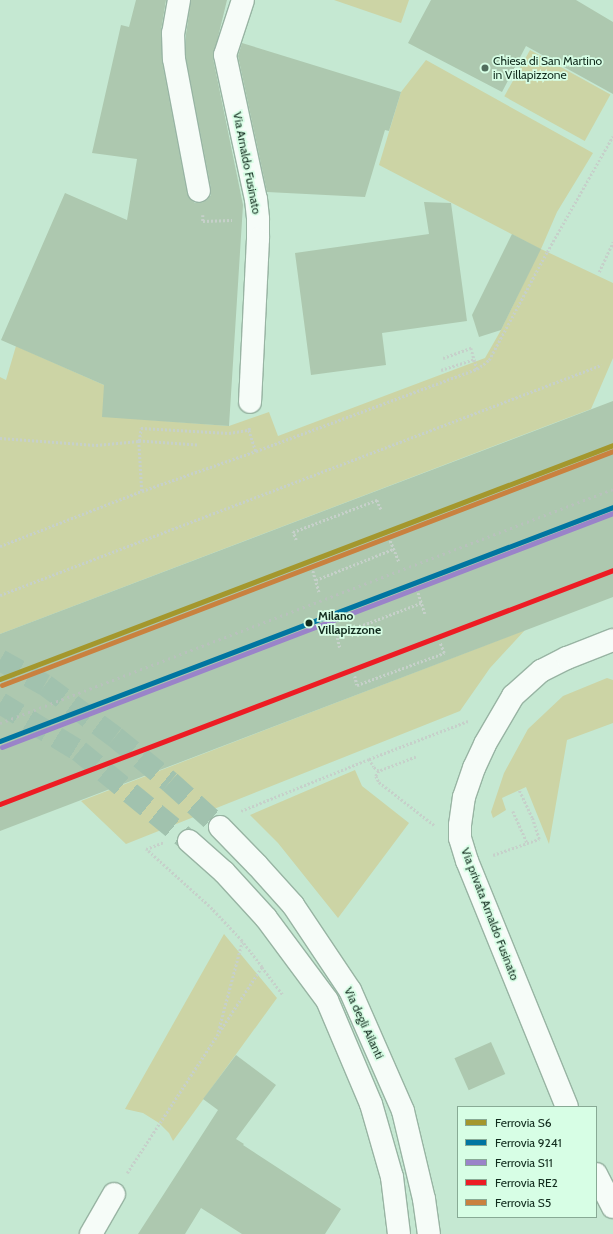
<!DOCTYPE html>
<html>
<head>
<meta charset="utf-8">
<style>
  body { margin:0 }
  #map { position:relative; width:613px; height:1234px; overflow:hidden; background:#c5e8d2; font-family:Cabin,sans-serif }
  div>[style] { position:absolute }
  .green>* { inset:0; background:#ccd4a5; transform-origin:0 0 }
  .building>* { inset:0; background:#adc8af; transform-origin:0 0 }
  .minor-tunnel>* { height:22px; margin-top:-11px; transform-origin:0; background:repeating-linear-gradient(90deg,#a1c2ae 0 22px,transparent 0 33px) }
  .path>* { height:2.5px; margin-top:-1.25px; transform-origin:0; background:repeating-linear-gradient(90deg,#c6d0ca 0 2px,transparent 0 4px) }
  .roads { filter:drop-shadow(1px 0 #98b4a3) drop-shadow(-1px 0 #98b4a3) drop-shadow(0 1px #98b4a3) drop-shadow(0 -1px #98b4a3) }
  .minor>* { height:22px; margin:-11px; padding:0 11px; transform-origin:11px; border-radius:11px; background:#f6fcf8 }
  .rail>* { height:3px; margin-top:-1.5px; transform-origin:0; background:repeating-linear-gradient(90deg,#b8c1bc 0 2px,transparent 0 6px) }
  .rail-1>* { height:5px; margin:-2.5px; padding:0 2.5px; transform-origin:2.5px; border-radius:2.5px; background:#a4972d }
  .rail-2>* { height:5px; margin:-2.5px; padding:0 2.5px; transform-origin:2.5px; border-radius:2.5px; background:#0075a1 }
  .rail-3>* { height:5px; margin:-2.5px; padding:0 2.5px; transform-origin:2.5px; border-radius:2.5px; background:#9a83c9 }
  .rail-4>* { height:5px; margin:-2.5px; padding:0 2.5px; transform-origin:2.5px; border-radius:2.5px; background:#ed1c24 }
  .rail-5>* { height:5px; margin:-2.5px; padding:0 2.5px; transform-origin:2.5px; border-radius:2.5px; background:#c9813f }
  .dots>* { width:11px; height:11px; translate:-50% -50%; box-sizing:border-box; border:2px solid #d7fee5; border-radius:50% }
  span { translate:-50% -50%; white-space:nowrap; text-align:center; line-height:1.15; -webkit-text-stroke:3.5px #d7fee5; paint-order:stroke }
  .poi-label { font-size:12px; color:#122c1e }
  .left { translate:0 -50%; text-align:left }
  .street-label { font-size:12px; color:#122c1e }
  .stop-label { font-size:12px; color:#122c1e; font-weight:700 }
  .legend { position:absolute; left:457px; top:1106px; width:140px; height:112px; box-sizing:border-box; background:#d7fee5; border:1px solid #88aa95; margin:0; padding:5px 7px; list-style:none; font-size:12px; color:#122c1e }
  .legend li { display:flex; align-items:center; gap:8px; height:20px }
  .legend b { width:20px; border:1px solid #88aa95 }
</style>
</head>
<body>
<div id="map">
  <div class="green">
    <div style="clip-path:polygon(334px 0,409px 0,401px 23px)"></div>
    <div style="left:530px;top:50px;width:92px;height:53px;rotate:29deg"></div>
    <div style="clip-path:polygon(426px 60px,593px 153px,557px 212px,541px 249px,613px 283px,613px 358px,591px 409px,0 634px,0 377px,6px 380px,16px 346px,104px 385px,151px 420px,229px 426px,269px 412px,278px 436px,485px 358px,501px 330px,540px 249px,379px 165px,401px 92px)"></div>
    <div style="clip-path:polygon(525px 630px,490px 668px,460px 711px,126px 844px,81px 801px)"></div>
    <div style="clip-path:polygon(607px 678px,613px 680px,613px 723px,567px 740px,549px 844px,526px 787px,502px 798px,506px 810px,493px 818px,491px 812px,504px 773px,528px 729px,563px 696px)"></div>
    <div style="clip-path:polygon(355px 770px,362px 786px,409px 823px,338px 918px,278px 843px,250px 815px)"></div>
    <div style="clip-path:polygon(224px 934px,277px 998px,173px 1141px,169px 1133px,159px 1123px,143px 1113px,125px 1109px)"></div>
  </div>
  <div class="building">
    <div style="clip-path:polygon(136px 0,166px 0,161px 31px,162px 61px,187px 193px,190px 199px,195px 203px,201px 203px,207px 200px,211px 195px,211px 189px,186px 58px,186px 34px,191px 0,227px 0,213px 58px,243px 205px,229px 426px,102px 417px,104px 385px,1px 340px,65px 193px,127px 220px,137px 159px,92px 153px,121px 25px,129px 27px)"></div>
    <div style="clip-path:polygon(431px 0,576px 0,613px 22px,613px 94px,526px 46px,502px 92px,408px 43px)"></div>
    <div style="clip-path:polygon(242px 43px,401px 92px,389px 131px,385px 130px,365px 197px,267px 192px,238px 56px)"></div>
    <div style="clip-path:polygon(424px 202px,451px 203px,467px 321px,382px 333px,386px 365px,311px 375px,295px 253px,429px 234px)"></div>
    <div style="clip-path:polygon(512px 234px,541px 249px,501px 330px,479px 337px,472px 315px)"></div>
    <div style="clip-path:polygon(613px 401px,613px 597px,0 831px,0 634px)"></div>
    <div style="left:491px;top:1042px;width:35px;height:40px;rotate:66deg"></div>
    <div style="clip-path:polygon(236px 1055px,276px 1085px,236px 1139px,244px 1144px,243px 1145px,341px 1209px,325px 1234px,242px 1234px,201px 1208px,185px 1234px,138px 1234px,218px 1110px,203px 1099px)"></div>
  </div>
  <div class="minor-tunnel">
    <div style="left:0;top:660px;width:51px;rotate:29.1deg"></div>
    <div style="left:45px;top:685px;width:87px;rotate:36.6deg"></div>
    <div style="left:115px;top:737px;width:71px;rotate:39.3deg"></div>
    <div style="left:170px;top:782px;width:67px;rotate:42deg"></div>
    <div style="left:0;top:703px;width:92px;rotate:31.3deg"></div>
    <div style="left:79px;top:751px;width:142px;rotate:39.3deg"></div>
  </div>
  <div class="path">
    <div style="left:203px;top:215px;width:6px;rotate:90deg"></div>
    <div style="left:203px;top:221px;width:29px;rotate:-2deg"></div>
    <div style="left:599px;top:272px;width:33px;rotate:-65deg"></div>
    <div style="left:443px;top:358px;width:30px;rotate:-20deg"></div>
    <div style="left:471px;top:348px;width:22px;rotate:74deg"></div>
    <div style="left:441px;top:370px;width:35px;rotate:-18deg"></div>
    <div style="left:249px;top:430px;width:22px;rotate:72deg"></div>
    <div style="left:0;top:438px;width:96px;rotate:4.2deg"></div>
    <div style="left:96px;top:445px;width:43px;rotate:-5.3deg"></div>
    <div style="left:139px;top:441px;width:50px;rotate:86.6deg"></div>
    <div style="left:197px;top:445px;width:58px;rotate:-176.1deg"></div>
    <div style="left:139px;top:441px;width:13px;rotate:-81deg"></div>
    <div style="left:141px;top:428px;width:88px;rotate:3.3deg"></div>
    <div style="left:229px;top:433px;width:20px;rotate:-9deg"></div>
    <div style="left:249px;top:430px;width:4px;rotate:-90deg"></div>
    <div style="left:389px;top:537px;width:27px;rotate:68deg"></div>
    <div style="left:296px;top:540px;width:9px;rotate:-111deg"></div>
    <div style="left:293px;top:532px;width:90px;rotate:-20.9deg"></div>
    <div style="left:377px;top:500px;width:10px;rotate:66deg"></div>
    <div style="left:0;top:546px;width:152px;rotate:-21.2deg"></div>
    <div style="left:142px;top:491px;width:121px;rotate:-19.3deg"></div>
    <div style="left:256px;top:451px;width:236px;rotate:-20.4deg"></div>
    <div style="left:477px;top:369px;width:15px;rotate:-37deg"></div>
    <div style="left:489px;top:360px;width:123px;rotate:-61.8deg"></div>
    <div style="left:547px;top:252px;width:133px;rotate:-60.4deg"></div>
    <div style="left:312px;top:567px;width:26px;rotate:74deg"></div>
    <div style="left:316px;top:580px;width:83px;rotate:-21.9deg"></div>
    <div style="left:417px;top:589px;width:26px;rotate:72deg"></div>
    <div style="left:0;top:595px;width:644px;rotate:-20.94deg"></div>
    <div style="left:334px;top:622px;width:26px;rotate:77deg"></div>
    <div style="left:337px;top:635px;width:90px;rotate:-20.9deg"></div>
    <div style="left:355px;top:676px;width:9px;rotate:77deg"></div>
    <div style="left:357px;top:685px;width:93px;rotate:-20.2deg"></div>
    <div style="left:444px;top:653px;width:11px;rotate:-112deg"></div>
    <div style="left:416px;top:757px;width:40px;rotate:159deg"></div>
    <div style="left:379px;top:771px;width:6px;rotate:121deg"></div>
    <div style="left:376px;top:776px;width:7px;rotate:63deg"></div>
    <div style="left:379px;top:782px;width:70px;rotate:38deg"></div>
    <div style="left:369px;top:759px;width:106px;rotate:-21deg"></div>
    <div style="left:241px;top:811px;width:138px;rotate:-22.1deg"></div>
    <div style="left:369px;top:759px;width:9px;rotate:58deg"></div>
    <div style="left:374px;top:767px;width:6px;rotate:39deg"></div>
    <div style="left:513px;top:811px;width:35px;rotate:66deg"></div>
    <div style="left:493px;top:855px;width:49px;rotate:-19.2deg"></div>
    <div style="left:539px;top:839px;width:22px;rotate:-108deg"></div>
    <div style="left:532px;top:818px;width:31px;rotate:-115deg"></div>
    <div style="left:262px;top:967px;width:35px;rotate:53deg"></div>
    <div style="left:218px;top:1032px;width:93px;rotate:-75.1deg"></div>
    <div style="left:127px;top:1173px;width:246px;rotate:-56.8deg"></div>
    <div style="left:262px;top:967px;width:33px;rotate:-128deg"></div>
    <div style="left:242px;top:941px;width:48px;rotate:-133.3deg"></div>
    <div style="left:209px;top:906px;width:85px;rotate:-137.9deg"></div>
    <div style="left:146px;top:849px;width:19px;rotate:-21deg"></div>
  </div>
  <div class="roads">
    <div class="minor">
      <div style="left:179px;top:0;width:34px;rotate:100deg"></div>
      <div style="left:173px;top:33px;width:26px;rotate:88deg"></div>
      <div style="left:174px;top:59px;width:134px;rotate:79.3deg"></div>
      <div style="left:243px;top:0;width:58px;rotate:108.1deg"></div>
      <div style="left:225px;top:55px;width:147px;rotate:77.9deg"></div>
      <div style="left:256px;top:199px;width:20px;rotate:84deg"></div>
      <div style="left:258px;top:219px;width:20px;rotate:90deg"></div>
      <div style="left:258px;top:239px;width:163px;rotate:92.8deg"></div>
      <div style="left:220px;top:827px;width:53px;rotate:45.8deg"></div>
      <div style="left:257px;top:865px;width:54px;rotate:48deg"></div>
      <div style="left:293px;top:905px;width:102px;rotate:56.2deg"></div>
      <div style="left:350px;top:990px;width:132px;rotate:66.3deg"></div>
      <div style="left:403px;top:1111px;width:90px;rotate:76.6deg"></div>
      <div style="left:424px;top:1199px;width:35px;rotate:82deg"></div>
      <div style="left:189px;top:841px;width:47px;rotate:41.5deg"></div>
      <div style="left:224px;top:872px;width:62px;rotate:47.6deg"></div>
      <div style="left:266px;top:918px;width:102px;rotate:53.4deg"></div>
      <div style="left:327px;top:1000px;width:113px;rotate:67.1deg"></div>
      <div style="left:371px;top:1104px;width:76px;rotate:74deg"></div>
      <div style="left:392px;top:1177px;width:57px;rotate:83deg"></div>
      <div style="left:567px;top:1107px;width:266px;rotate:-112.1deg"></div>
      <div style="left:467px;top:861px;width:24px;rotate:-107deg"></div>
      <div style="left:460px;top:838px;width:13px;rotate:-90deg"></div>
      <div style="left:460px;top:825px;width:28px;rotate:-82deg"></div>
      <div style="left:464px;top:797px;width:31px;rotate:-71deg"></div>
      <div style="left:474px;top:768px;width:26px;rotate:-65deg"></div>
      <div style="left:485px;top:744px;width:56px;rotate:-59.7deg"></div>
      <div style="left:513px;top:696px;width:38px;rotate:-42deg"></div>
      <div style="left:541px;top:671px;width:29px;rotate:-27deg"></div>
      <div style="left:567px;top:658px;width:49px;rotate:-21.4deg"></div>
      <div style="left:596px;top:1174px;width:37px;rotate:63deg"></div>
      <div style="left:91px;top:1234px;width:46px;rotate:-60.1deg"></div>
    </div>
  </div>
  <div class="rail">
    <div style="left:0;top:723px;width:656px;rotate:-20.89deg"></div>
  </div>
  <div class="rail-1">
    <div style="left:0;top:679px;width:656px;rotate:-20.89deg"></div>
  </div>
  <div class="rail-2">
    <div style="left:0;top:741px;width:656px;rotate:-20.89deg"></div>
  </div>
  <div class="rail-3">
    <div style="left:2px;top:747px;width:654px;rotate:-20.96deg"></div>
  </div>
  <div class="rail-4">
    <div style="left:0;top:804px;width:656px;rotate:-20.89deg"></div>
  </div>
  <div class="rail-5">
    <div style="left:2px;top:685px;width:654px;rotate:-20.96deg"></div>
  </div>
  <div class="dots">
    <div style="left:485px;top:68px;background:#516e5d"></div>
    <div style="left:309px;top:623px;background:#122c1e"></div>
  </div>
  <div class="poi-label">
    <span class="left" style="left:493px;top:68px">Chiesa di San Martino<br>in Villapizzone</span>
  </div>
  <div class="street-label">
    <span style="left:247px;top:163px;rotate:79deg">Via Arnaldo Fusinato</span>
    <span style="left:490px;top:914px;rotate:69deg">Via privata Arnaldo Fusinato</span>
    <span style="left:364px;top:1023px;rotate:65deg">Via degli Ailanti</span>
  </div>
  <div class="stop-label">
    <span class="left" style="left:318px;top:623px">Milano<br>Villapizzone</span>
  </div>
  <ul class="legend">
  <li><b style="height:5px;background:#a4972d"></b>Ferrovia S6</li>
  <li><b style="height:5px;background:#0075a1"></b>Ferrovia 9241</li>
  <li><b style="height:5px;background:#9a83c9"></b>Ferrovia S11</li>
  <li><b style="height:5px;background:#ed1c24"></b>Ferrovia RE2</li>
  <li><b style="height:5px;background:#c9813f"></b>Ferrovia S5</li>
  </ul>
</div>
</body>
</html>
